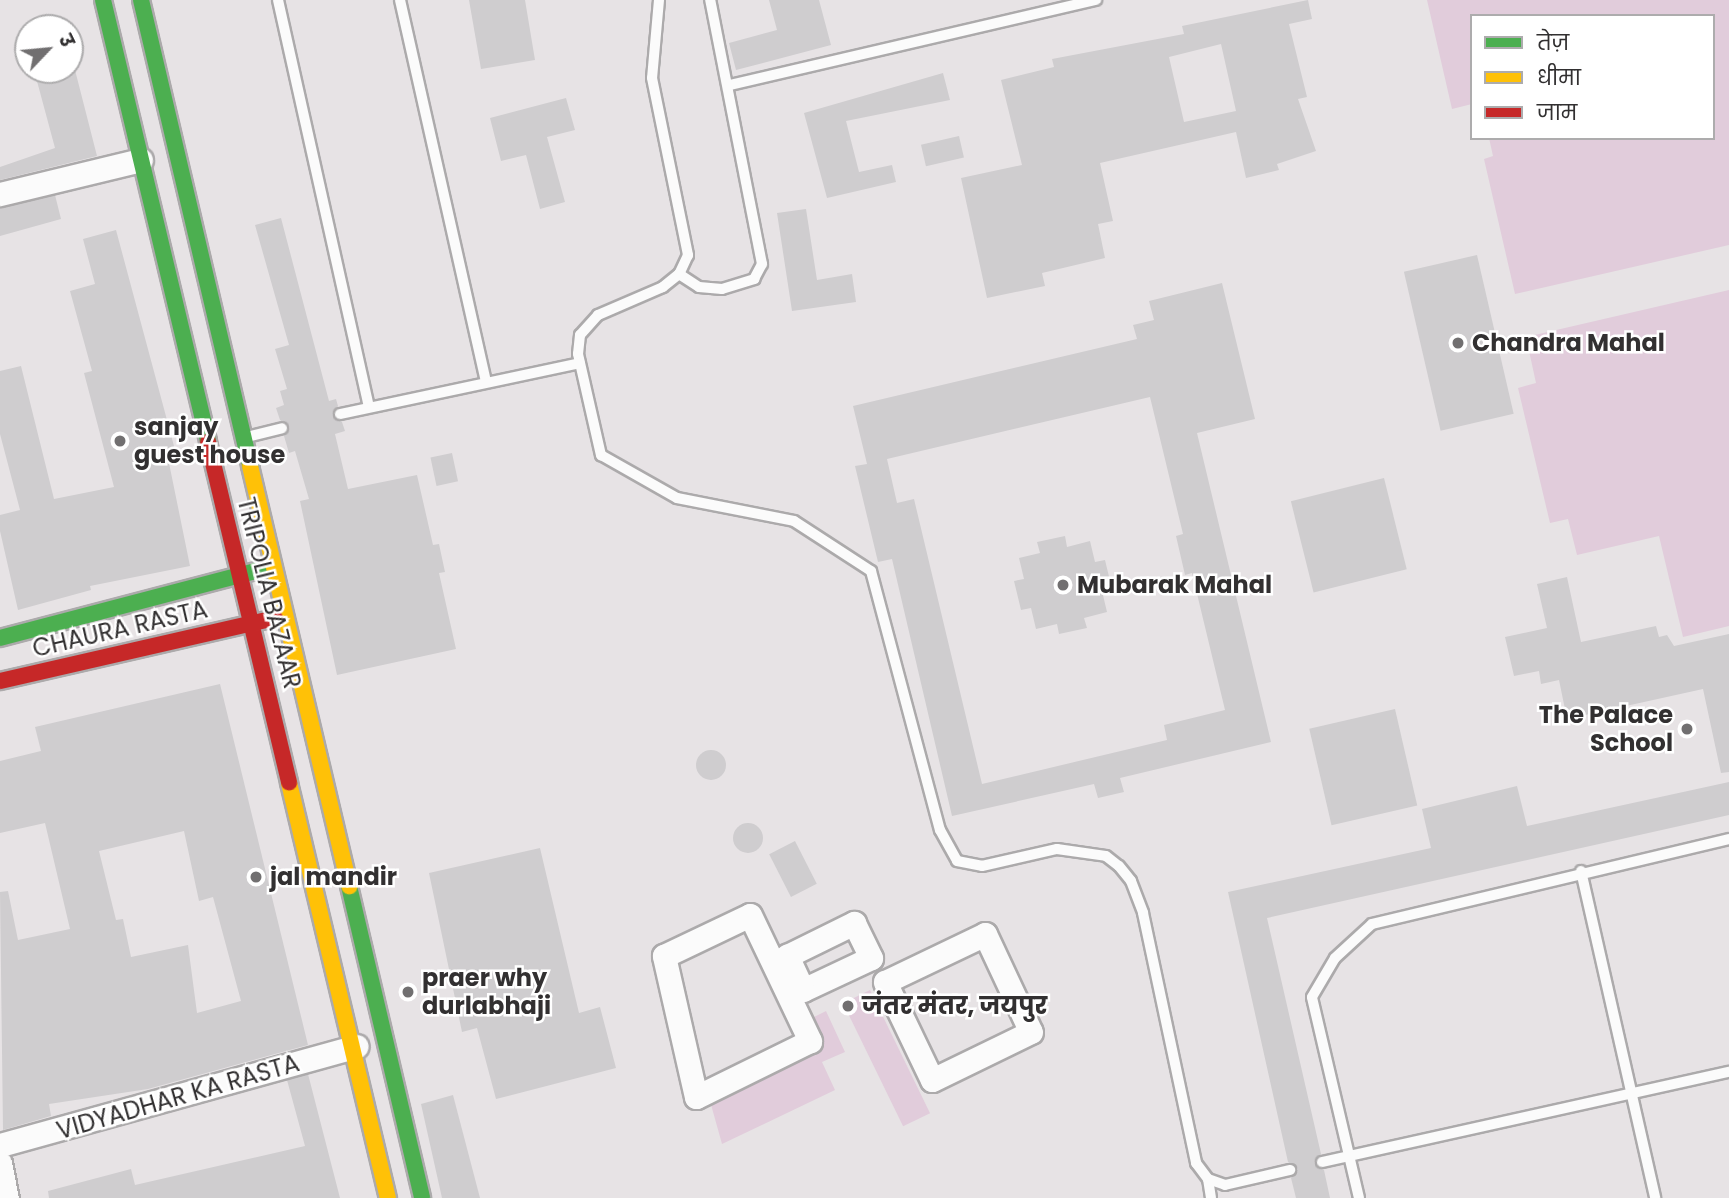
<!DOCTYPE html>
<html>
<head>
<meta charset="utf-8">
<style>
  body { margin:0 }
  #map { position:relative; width:1729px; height:1198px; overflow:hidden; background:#e7e3e5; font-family:Poppins,"Noto Sans Devanagari",sans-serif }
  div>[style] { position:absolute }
  .green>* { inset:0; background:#e1ccdb; transform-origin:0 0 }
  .building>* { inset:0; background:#cfcdcf; transform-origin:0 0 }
  .round { border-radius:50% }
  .roads { filter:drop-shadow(2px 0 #acaaab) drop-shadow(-2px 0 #acaaab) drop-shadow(0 2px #acaaab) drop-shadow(0 -2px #acaaab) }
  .lane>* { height:10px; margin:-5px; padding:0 5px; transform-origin:5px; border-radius:5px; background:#fbfbfb }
  .street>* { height:23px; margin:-11.5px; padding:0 11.5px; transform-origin:11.5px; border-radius:11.5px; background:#fbfbfb }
  .fast>* { height:16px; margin:-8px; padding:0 8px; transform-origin:8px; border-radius:8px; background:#4caf50 }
  .slow>* { height:16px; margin:-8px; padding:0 8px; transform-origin:8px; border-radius:8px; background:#ffc107 }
  .jam>* { height:16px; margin:-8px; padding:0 8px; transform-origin:8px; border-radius:8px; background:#c62828 }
  .dots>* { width:19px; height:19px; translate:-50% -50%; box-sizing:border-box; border:4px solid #fff; border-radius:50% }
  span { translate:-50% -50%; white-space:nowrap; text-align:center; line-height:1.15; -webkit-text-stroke:5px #fff; paint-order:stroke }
  .poi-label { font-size:24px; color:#323031; font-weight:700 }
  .left { translate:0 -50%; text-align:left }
  .right { translate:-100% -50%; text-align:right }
  .street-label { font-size:24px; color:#323031 }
  .legend { position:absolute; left:1470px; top:14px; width:245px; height:126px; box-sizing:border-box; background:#fff; border:2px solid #adacad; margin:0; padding:9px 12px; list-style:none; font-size:21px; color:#323031 }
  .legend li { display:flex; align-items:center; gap:14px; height:35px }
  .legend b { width:35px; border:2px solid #adacad }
  .north { position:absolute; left:14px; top:14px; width:70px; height:70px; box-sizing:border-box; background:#fff; border:2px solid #adacad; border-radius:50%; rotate:64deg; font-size:19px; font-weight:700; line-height:28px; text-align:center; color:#323031 }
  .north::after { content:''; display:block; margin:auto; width:24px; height:32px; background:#716f70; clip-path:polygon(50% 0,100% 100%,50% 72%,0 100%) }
</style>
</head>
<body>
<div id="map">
  <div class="green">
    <div style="clip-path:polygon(1427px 0,1729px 0,1729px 245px,1515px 294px,1484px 159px,1493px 156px,1489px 138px,1713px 138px,1713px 16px,1472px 16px,1472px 104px,1452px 109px)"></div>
    <div style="clip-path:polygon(1729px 290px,1729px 626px,1683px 637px,1659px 536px,1577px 555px,1568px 519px,1550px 523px,1518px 388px,1536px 383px,1526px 337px)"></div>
    <div style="left:870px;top:990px;width:137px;height:30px;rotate:64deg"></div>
    <div style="clip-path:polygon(826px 1011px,845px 1052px,822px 1062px,835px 1090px,722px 1144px,710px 1101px,811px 1050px,798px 1025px)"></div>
  </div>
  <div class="building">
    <div style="clip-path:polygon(469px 0,525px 0,535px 60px,481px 69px)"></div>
    <div style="clip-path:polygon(769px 0,819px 0,831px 45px,736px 70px,729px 43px,777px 30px)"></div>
    <div style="clip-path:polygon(evenodd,1308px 0,1312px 19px,1289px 24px,1307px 97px,1298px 99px,1316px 151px,1277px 164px,1279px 170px,1246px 178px,1236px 132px,1100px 163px,1113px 221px,1098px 224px,1105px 258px,1042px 273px,1045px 286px,987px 298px,961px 178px,1022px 165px,1001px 80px,1054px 67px,1052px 59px,1184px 34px,1182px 26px,1308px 0,1221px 44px,1236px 111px,1184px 122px,1169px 57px,1221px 44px)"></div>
    <div style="clip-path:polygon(34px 70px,75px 70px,97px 156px,0 180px,0 167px,55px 148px)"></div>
    <div style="clip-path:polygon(943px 73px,950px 100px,846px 121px,859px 172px,892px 165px,896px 182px,827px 198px,804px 113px)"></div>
    <div style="clip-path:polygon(566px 98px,575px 130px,547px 137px,565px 202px,540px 209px,526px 155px,501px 161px,490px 118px)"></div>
    <div style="left:959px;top:136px;width:22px;height:39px;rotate:77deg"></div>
    <div style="clip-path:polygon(55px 195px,61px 219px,0 236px,0 208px)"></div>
    <div style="clip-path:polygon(806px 209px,817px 280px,852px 274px,856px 302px,792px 311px,777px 213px)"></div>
    <div style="clip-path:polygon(281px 218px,329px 401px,336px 399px,338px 406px,333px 416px,342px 422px,345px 431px,335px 434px,348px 489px,417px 475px,433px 545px,439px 544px,445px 572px,439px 573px,456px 649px,337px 675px,300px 501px,309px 499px,295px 451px,289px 453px,284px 436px,289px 425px,280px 420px,276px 408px,284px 405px,280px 391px,287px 389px,275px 349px,289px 345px,255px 225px)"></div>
    <div style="clip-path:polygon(116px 230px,178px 461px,169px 463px,190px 566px,90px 586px,91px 590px,18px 610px,0 531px,0 515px,20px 510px,0 434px,0 371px,21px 366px,54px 499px,114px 487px,84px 373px,92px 371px,70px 291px,95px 284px,83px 239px)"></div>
    <div style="left:1477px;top:255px;width:163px;height:75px;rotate:77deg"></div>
    <div style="clip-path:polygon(evenodd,1222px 283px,1255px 419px,1197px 433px,1271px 742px,1120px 778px,1124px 792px,1098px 798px,1094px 784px,952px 816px,892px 559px,878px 562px,855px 466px,867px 464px,853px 406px,1137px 339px,1133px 325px,1154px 320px,1149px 301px,1222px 283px,1150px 397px,1183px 534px,1176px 536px,1185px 575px,1192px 573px,1225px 710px,1164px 725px,1167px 740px,982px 784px,914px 499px,897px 503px,887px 459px,1150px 397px)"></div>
    <div style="left:452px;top:453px;width:29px;height:22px;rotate:78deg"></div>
    <div style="left:1384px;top:478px;width:94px;height:96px;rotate:76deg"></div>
    <div style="clip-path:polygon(1065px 536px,1067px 547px,1090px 541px,1095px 562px,1105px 560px,1112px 589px,1102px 591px,1107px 612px,1084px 618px,1087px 628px,1059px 634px,1057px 624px,1036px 629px,1031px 608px,1021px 610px,1014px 581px,1024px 579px,1019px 558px,1040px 553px,1037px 542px)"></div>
    <div style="clip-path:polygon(1567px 577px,1581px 642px,1656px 626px,1659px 637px,1667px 635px,1674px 646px,1729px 634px,1729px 772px,1721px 773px,1703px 689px,1567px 719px,1559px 680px,1541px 684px,1539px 671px,1514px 676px,1505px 637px,1547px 628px,1537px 584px)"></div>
    <div style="clip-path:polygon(evenodd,220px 684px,308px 1045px,148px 1089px,49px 1104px,51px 1116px,3px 1130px,0 892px,8px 891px,18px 940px,70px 929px,45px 823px,0 833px,0 761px,41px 751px,35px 727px,220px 684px,184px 831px,199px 901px,213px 897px,241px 1001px,197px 1013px,188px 945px,131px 957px,123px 919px,116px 920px,99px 851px,184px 831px)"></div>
    <div style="left:1395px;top:709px;width:99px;height:88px;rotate:77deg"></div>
    <div class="round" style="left:696px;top:750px;width:30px;height:30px"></div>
    <div style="clip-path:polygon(1729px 782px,1729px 815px,1267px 918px,1321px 1154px,1315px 1164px,1324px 1170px,1330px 1198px,1296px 1198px,1291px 1178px,1298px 1169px,1288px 1162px,1228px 892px,1431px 848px,1422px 809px,1517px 786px,1527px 826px)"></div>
    <div class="round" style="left:733px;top:823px;width:30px;height:30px"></div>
    <div style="left:795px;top:841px;width:48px;height:29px;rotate:63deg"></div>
    <div style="clip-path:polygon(540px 848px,579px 1013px,600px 1007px,616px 1068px,496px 1099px,477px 1028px,462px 1032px,429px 873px)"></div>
    <div style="clip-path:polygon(308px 1074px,340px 1198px,49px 1198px,48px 1191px,131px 1169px,135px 1185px,305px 1146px,287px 1080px)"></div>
    <div style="clip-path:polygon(453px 1095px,480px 1198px,442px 1198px,421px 1104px)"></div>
  </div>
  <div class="roads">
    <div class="lane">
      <div style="left:278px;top:0;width:417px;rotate:77.4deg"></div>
      <div style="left:400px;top:0;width:391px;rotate:77.3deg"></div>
      <div style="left:659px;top:0;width:78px;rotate:95.1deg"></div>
      <div style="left:652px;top:78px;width:181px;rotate:78.5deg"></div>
      <div style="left:688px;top:255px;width:21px;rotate:115deg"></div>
      <div style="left:679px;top:274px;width:21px;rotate:141deg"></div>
      <div style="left:663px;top:287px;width:71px;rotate:156.7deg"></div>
      <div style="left:598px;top:315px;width:27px;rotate:132deg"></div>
      <div style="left:580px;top:335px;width:19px;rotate:96deg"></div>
      <div style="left:578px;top:354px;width:104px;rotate:77.2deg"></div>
      <div style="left:601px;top:455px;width:87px;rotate:29.5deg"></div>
      <div style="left:677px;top:498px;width:119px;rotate:11.1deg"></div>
      <div style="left:794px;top:521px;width:92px;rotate:33deg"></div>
      <div style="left:871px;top:571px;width:268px;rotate:75.1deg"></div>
      <div style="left:940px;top:830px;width:35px;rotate:61deg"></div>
      <div style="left:957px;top:861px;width:25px;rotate:11deg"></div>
      <div style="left:982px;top:866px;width:77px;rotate:-12.8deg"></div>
      <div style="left:1057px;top:849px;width:49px;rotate:8.1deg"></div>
      <div style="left:1106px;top:856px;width:16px;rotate:38deg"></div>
      <div style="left:1119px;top:866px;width:19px;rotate:51deg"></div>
      <div style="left:1131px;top:881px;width:34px;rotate:69deg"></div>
      <div style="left:1143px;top:913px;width:256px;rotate:78deg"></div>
      <div style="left:1196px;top:1163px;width:20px;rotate:53deg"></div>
      <div style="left:1208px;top:1179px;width:18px;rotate:19deg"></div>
      <div style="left:1225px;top:1185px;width:67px;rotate:-13deg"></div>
      <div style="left:730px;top:85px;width:376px;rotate:-13.1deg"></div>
      <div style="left:679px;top:274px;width:24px;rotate:33deg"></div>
      <div style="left:699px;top:287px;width:23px;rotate:5deg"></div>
      <div style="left:722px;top:289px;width:34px;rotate:-17deg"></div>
      <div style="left:754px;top:279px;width:17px;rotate:-62deg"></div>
      <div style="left:762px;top:264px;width:269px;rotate:-101.1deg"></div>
      <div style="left:340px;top:414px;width:245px;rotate:-12deg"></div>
      <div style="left:247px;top:437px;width:36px;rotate:-14deg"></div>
      <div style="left:1581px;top:871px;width:335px;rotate:77.2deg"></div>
      <div style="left:1322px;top:1162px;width:417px;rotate:-12.5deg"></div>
      <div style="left:1208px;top:1179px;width:19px;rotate:81deg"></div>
      <div style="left:1359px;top:1198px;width:206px;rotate:-103.2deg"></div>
      <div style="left:1312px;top:997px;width:45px;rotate:-59.5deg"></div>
      <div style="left:1335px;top:958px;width:50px;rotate:-42.6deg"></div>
      <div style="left:1372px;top:924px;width:367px;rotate:-13.4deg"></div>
    </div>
    <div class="street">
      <div style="left:0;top:194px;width:145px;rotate:-13.6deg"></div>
      <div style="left:750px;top:915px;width:140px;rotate:64.5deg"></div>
      <div style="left:810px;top:1041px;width:127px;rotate:153.8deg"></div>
      <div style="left:696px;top:1097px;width:145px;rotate:-102.8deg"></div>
      <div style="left:664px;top:956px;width:95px;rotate:-25.5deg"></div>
      <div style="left:854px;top:923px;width:39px;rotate:64deg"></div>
      <div style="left:871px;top:958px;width:75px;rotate:154.8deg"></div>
      <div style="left:803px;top:990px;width:38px;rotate:-115deg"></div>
      <div style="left:787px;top:956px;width:75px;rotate:-26.2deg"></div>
      <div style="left:985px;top:934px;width:108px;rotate:64.9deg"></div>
      <div style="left:1031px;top:1032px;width:110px;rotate:154.1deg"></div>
      <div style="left:932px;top:1080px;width:109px;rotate:-115.6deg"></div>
      <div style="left:885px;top:982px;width:111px;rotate:-25.6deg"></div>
      <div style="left:0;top:1145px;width:370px;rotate:-15.5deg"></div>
      <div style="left:0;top:1163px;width:36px;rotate:79deg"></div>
    </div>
    <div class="fast">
      <div style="left:103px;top:0;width:454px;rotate:76.6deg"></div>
      <div style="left:141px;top:0;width:479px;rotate:76.8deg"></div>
      <div style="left:0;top:638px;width:272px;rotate:-14.7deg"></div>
      <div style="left:349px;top:886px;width:320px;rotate:76.8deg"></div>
    </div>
    <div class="slow">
      <div style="left:250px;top:466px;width:432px;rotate:76.7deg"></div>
      <div style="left:289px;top:783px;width:427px;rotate:76.6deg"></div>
    </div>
    <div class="jam">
      <div style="left:208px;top:442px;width:350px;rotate:76.6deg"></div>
      <div style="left:0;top:681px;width:282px;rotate:-12.9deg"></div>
    </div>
  </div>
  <div class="dots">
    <div style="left:1458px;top:343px;background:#716f70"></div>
    <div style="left:120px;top:441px;background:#716f70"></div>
    <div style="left:1063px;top:585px;background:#716f70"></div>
    <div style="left:1687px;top:729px;background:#716f70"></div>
    <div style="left:256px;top:877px;background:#716f70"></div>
    <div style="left:408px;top:992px;background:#716f70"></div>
    <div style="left:848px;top:1006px;background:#716f70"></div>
  </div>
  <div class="poi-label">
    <span class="left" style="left:1472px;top:343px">Chandra Mahal</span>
    <span class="left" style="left:134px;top:441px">sanjay<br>guest house</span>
    <span class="left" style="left:1077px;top:585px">Mubarak Mahal</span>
    <span class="right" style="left:1673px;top:729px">The Palace<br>School</span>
    <span class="left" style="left:270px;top:877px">jal mandir</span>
    <span class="left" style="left:422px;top:992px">praer why<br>durlabhaji</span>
    <span class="left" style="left:862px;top:1006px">जंतर मंतर, जयपुर</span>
  </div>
  <div class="street-label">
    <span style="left:269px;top:593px;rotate:76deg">TRIPOLIA BAZAAR</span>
    <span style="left:120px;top:629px;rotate:-13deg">CHAURA RASTA</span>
    <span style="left:178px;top:1097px;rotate:-16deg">VIDYADHAR KA RASTA</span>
  </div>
  <ul class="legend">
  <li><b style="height:9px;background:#4caf50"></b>तेज़</li>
  <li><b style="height:9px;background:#ffc107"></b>धीमा</li>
  <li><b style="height:9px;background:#c62828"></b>जाम</li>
  </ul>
  <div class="north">उ</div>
</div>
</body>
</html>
